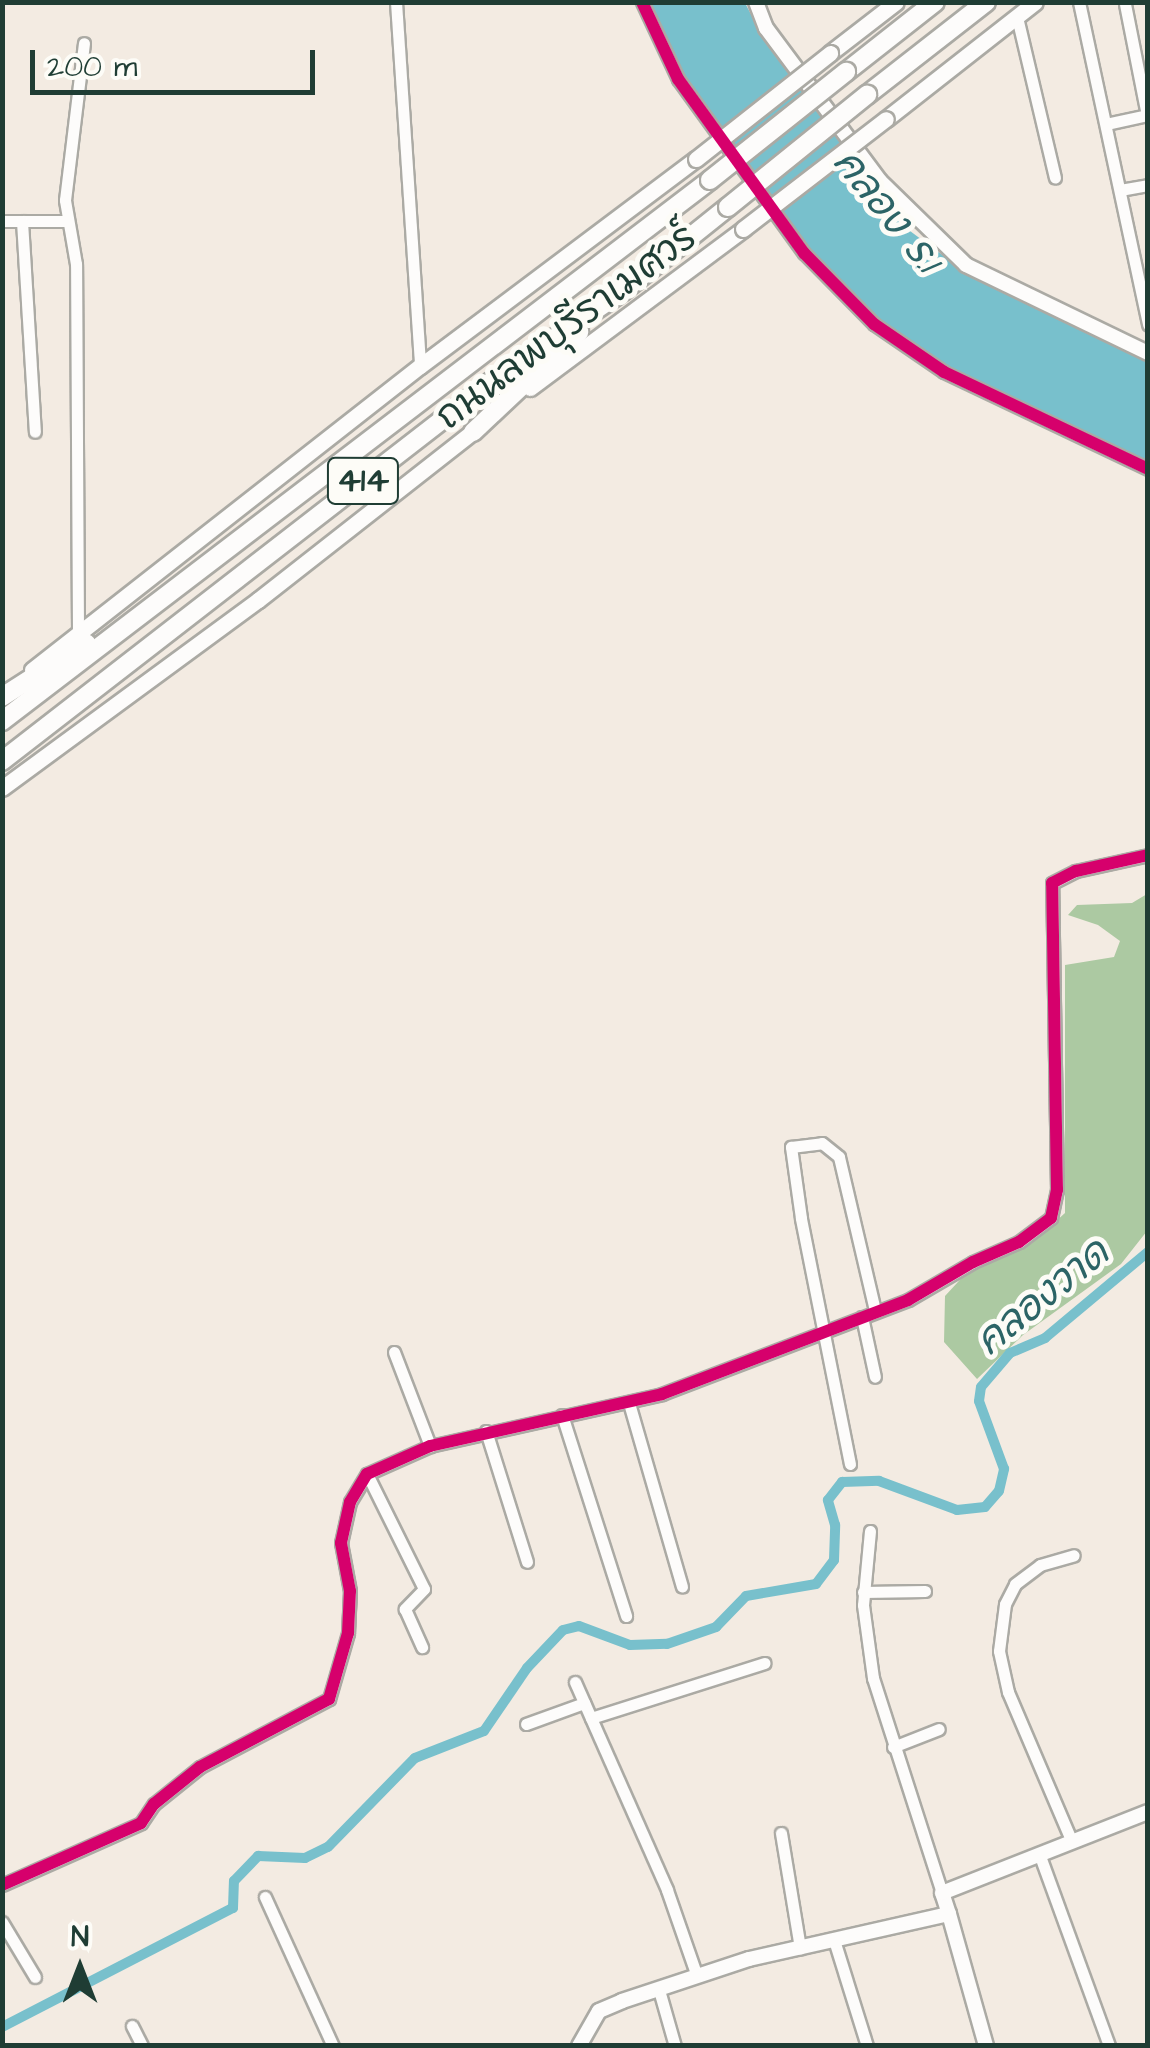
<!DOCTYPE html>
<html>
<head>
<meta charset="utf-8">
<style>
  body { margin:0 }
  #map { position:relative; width:1150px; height:2048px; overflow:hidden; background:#f3ebe2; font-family:"Architects Daughter","Playpen Sans Thai",sans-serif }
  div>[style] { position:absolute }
  .forest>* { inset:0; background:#acc9a2 }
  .water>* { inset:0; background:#78c0cc }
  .canal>* { height:10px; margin:-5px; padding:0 5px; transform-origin:5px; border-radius:5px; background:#78c0cc }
  .roads { filter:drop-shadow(2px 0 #abaaa4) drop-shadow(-2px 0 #abaaa4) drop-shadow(0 2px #abaaa4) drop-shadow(0 -2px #abaaa4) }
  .minor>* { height:11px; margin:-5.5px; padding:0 5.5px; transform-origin:5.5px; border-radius:5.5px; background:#fdfcfb }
  .tertiary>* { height:14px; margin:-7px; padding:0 7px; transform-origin:7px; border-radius:7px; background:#fdfcfb }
  .secondary>* { height:15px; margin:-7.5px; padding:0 7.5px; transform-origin:7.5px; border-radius:7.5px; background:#fdfcfb }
  .primary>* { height:18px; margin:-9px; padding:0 9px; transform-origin:9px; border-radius:9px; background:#fdfcfb }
  .bridges { filter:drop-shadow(2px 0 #abaaa4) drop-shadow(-2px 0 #abaaa4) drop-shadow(0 2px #abaaa4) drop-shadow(0 -2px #abaaa4) }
  .secondary-bridge>* { height:15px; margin:-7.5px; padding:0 7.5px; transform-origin:7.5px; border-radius:7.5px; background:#fdfcfb }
  .primary-bridge>* { height:18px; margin:-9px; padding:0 9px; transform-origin:9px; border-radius:9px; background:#fdfcfb }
  .cycleway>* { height:12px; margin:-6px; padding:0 6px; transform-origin:6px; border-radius:6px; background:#d6006c }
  span { translate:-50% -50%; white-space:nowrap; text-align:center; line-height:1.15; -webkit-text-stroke:10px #fdfcf7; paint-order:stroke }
  .shield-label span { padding:2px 8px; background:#fdfcf7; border:2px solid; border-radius:8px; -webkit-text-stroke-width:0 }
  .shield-label { font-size:35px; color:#1f3d34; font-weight:700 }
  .street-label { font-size:38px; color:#1f3d34 }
  .water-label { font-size:40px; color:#2c6466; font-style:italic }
  .frame { position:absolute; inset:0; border:5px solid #1f3d34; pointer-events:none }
  .north { position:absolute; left:30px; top:1918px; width:100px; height:100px; -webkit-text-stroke:8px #fdfcf7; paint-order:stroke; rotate:0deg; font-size:28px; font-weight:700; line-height:40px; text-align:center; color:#1f3d34 }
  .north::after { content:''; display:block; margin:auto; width:35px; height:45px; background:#1f3d34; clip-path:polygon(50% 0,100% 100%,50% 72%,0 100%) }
  .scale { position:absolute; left:30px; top:50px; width:285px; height:45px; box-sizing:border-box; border:5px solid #1f3d34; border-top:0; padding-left:12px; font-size:30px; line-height:35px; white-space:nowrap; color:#1f3d34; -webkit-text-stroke:8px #fdfcf7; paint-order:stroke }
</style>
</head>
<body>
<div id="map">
  <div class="forest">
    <div style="clip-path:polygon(1147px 894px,1147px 1231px,1121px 1264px,1023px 1335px,977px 1379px,944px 1342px,945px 1296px,969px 1270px,1032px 1243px,1065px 1213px,1065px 965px,1114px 957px,1120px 941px,1098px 925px,1068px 915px,1077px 905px,1132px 903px)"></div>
  </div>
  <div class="water">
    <div style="clip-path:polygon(646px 3px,745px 3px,762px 35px,910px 231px,960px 268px,1147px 356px,1147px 463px,943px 367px,876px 321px,809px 255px,680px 77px)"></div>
  </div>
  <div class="canal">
    <div style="left:2px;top:2027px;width:260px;rotate:-27.3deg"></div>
    <div style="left:233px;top:1908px;width:27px;rotate:-88deg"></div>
    <div style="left:234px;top:1881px;width:35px;rotate:-46deg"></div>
    <div style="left:258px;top:1856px;width:47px;rotate:2.4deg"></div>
    <div style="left:305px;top:1858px;width:25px;rotate:-26deg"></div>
    <div style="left:328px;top:1847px;width:124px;rotate:-45.7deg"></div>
    <div style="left:415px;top:1758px;width:74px;rotate:-21.4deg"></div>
    <div style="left:484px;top:1731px;width:76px;rotate:-55.7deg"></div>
    <div style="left:527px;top:1668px;width:52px;rotate:-46.5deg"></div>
    <div style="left:563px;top:1630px;width:16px;rotate:-14deg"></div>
    <div style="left:579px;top:1626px;width:54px;rotate:20.4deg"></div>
    <div style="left:630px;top:1645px;width:37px;rotate:-2deg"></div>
    <div style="left:667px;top:1644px;width:52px;rotate:-19.1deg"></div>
    <div style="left:716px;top:1627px;width:43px;rotate:-45.9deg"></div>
    <div style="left:746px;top:1596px;width:71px;rotate:-9.7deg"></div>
    <div style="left:816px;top:1584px;width:30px;rotate:-53deg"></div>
    <div style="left:834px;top:1560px;width:35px;rotate:-88deg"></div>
    <div style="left:835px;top:1525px;width:26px;rotate:-106deg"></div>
    <div style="left:828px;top:1500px;width:23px;rotate:-52deg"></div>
    <div style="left:842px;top:1482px;width:37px;rotate:-2deg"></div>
    <div style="left:879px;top:1481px;width:83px;rotate:20.4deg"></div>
    <div style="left:957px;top:1510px;width:28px;rotate:-6deg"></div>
    <div style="left:985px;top:1507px;width:21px;rotate:-49deg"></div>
    <div style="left:999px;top:1491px;width:23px;rotate:-77deg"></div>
    <div style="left:1004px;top:1469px;width:72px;rotate:-110.2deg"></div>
    <div style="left:979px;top:1401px;width:14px;rotate:-82deg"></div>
    <div style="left:981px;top:1387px;width:45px;rotate:-49.5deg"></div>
    <div style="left:1010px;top:1353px;width:38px;rotate:-23deg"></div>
    <div style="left:1045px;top:1338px;width:134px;rotate:-39.9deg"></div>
  </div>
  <div class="roads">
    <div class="minor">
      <div style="left:396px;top:2px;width:365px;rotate:86.2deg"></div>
      <div style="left:642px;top:2px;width:85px;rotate:64.9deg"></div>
      <div style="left:678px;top:79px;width:215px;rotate:54.1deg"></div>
      <div style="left:804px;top:253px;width:100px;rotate:45.4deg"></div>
      <div style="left:874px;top:324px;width:85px;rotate:34.4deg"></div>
      <div style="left:944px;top:372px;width:226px;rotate:25.4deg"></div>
      <div style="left:1079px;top:2px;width:330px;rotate:77.9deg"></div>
      <div style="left:1125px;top:4px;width:113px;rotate:78.8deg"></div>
      <div style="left:1017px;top:17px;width:165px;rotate:76.7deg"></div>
      <div style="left:1106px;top:124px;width:43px;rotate:-12.1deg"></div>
      <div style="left:1120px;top:190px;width:28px;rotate:-10deg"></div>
      <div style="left:2px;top:221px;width:65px"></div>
      <div style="left:22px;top:221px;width:211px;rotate:86.5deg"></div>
      <div style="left:78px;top:631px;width:367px;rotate:-90.3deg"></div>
      <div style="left:76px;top:264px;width:65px;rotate:-99.8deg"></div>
      <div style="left:65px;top:200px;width:158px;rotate:-83.1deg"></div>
      <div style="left:862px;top:1317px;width:61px;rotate:77.8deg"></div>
      <div style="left:394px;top:1352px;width:101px;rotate:69deg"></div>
      <div style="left:629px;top:1403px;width:191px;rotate:73.9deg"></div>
      <div style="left:562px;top:1415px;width:211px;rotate:72.3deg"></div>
      <div style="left:486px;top:1431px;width:137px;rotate:72.6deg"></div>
      <div style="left:850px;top:1464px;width:251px;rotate:-101.3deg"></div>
      <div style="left:801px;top:1218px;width:72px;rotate:-98deg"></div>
      <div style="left:791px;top:1147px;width:31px;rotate:-7deg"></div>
      <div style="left:822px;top:1143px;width:22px;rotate:39deg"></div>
      <div style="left:839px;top:1157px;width:158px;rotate:76.8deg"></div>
      <div style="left:367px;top:1474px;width:128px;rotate:63.6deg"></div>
      <div style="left:424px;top:1589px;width:28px;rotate:134deg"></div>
      <div style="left:405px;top:1609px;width:42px;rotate:65.9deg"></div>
      <div style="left:870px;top:1531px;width:74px;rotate:95.4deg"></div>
      <div style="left:863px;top:1605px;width:74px;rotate:82.2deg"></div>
      <div style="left:873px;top:1678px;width:226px;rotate:72.2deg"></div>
      <div style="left:863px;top:1592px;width:62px;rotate:-0.9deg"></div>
      <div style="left:575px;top:1682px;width:227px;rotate:66.1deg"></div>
      <div style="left:667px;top:1890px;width:91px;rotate:70.8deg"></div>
      <div style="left:591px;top:1718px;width:182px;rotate:-17.6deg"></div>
      <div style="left:526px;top:1724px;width:62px;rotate:-19.9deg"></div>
      <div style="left:893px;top:1747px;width:49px;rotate:-21.4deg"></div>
      <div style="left:781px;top:1833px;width:117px;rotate:80.6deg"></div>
      <div style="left:1072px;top:1842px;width:163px;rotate:-113.1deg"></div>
      <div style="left:1008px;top:1692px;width:42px;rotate:-102.4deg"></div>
      <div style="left:999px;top:1651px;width:47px;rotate:-82.7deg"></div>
      <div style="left:1005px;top:1604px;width:22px;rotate:-63deg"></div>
      <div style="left:1015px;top:1584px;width:31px;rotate:-37deg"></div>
      <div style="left:1040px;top:1565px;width:35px;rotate:-16deg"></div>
      <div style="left:1040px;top:1856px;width:202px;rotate:70deg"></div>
      <div style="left:2px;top:1885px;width:152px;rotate:-24deg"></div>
      <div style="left:141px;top:1823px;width:23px;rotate:-56deg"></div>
      <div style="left:154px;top:1804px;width:59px;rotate:-38.8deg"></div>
      <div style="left:200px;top:1767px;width:146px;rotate:-27.8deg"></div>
      <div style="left:329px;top:1699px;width:69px;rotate:-73.9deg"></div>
      <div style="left:348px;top:1633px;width:42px;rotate:-87.3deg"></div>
      <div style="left:350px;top:1591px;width:49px;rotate:-100.6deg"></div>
      <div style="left:341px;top:1543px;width:42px;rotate:-77.6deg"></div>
      <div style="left:350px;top:1502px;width:33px;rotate:-59deg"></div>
      <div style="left:367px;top:1474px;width:69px;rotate:-24deg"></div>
      <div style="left:430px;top:1446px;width:238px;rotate:-12.6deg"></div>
      <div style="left:662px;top:1394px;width:263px;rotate:-20.9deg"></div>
      <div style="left:908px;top:1300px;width:75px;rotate:-30.3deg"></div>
      <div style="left:973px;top:1262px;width:50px;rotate:-23.5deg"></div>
      <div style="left:1019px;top:1242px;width:40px;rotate:-37deg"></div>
      <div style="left:1051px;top:1218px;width:29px;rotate:-78deg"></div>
      <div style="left:1057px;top:1190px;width:307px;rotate:-90.9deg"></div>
      <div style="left:1052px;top:883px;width:27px;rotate:-27deg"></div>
      <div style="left:1076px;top:871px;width:74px;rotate:-12.5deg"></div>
      <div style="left:265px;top:1897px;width:164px;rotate:65.5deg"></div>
      <div style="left:2px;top:1922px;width:64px;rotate:59deg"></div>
      <div style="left:834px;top:1940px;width:111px;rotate:72.7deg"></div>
      <div style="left:659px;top:1990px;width:58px;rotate:74.1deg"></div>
      <div style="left:132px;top:2026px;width:22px;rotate:63deg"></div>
    </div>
    <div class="tertiary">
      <div style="left:756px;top:2px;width:28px;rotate:69deg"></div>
      <div style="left:766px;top:28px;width:191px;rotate:53.3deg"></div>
      <div style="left:880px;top:181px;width:120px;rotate:44.3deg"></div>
      <div style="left:966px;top:265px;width:202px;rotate:25.8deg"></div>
      <div style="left:949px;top:1914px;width:137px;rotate:74.3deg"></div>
      <div style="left:579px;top:2046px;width:40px;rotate:-60.3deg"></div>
      <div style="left:599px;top:2011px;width:25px;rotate:-23deg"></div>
      <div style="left:622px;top:2001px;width:134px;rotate:-18.3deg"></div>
      <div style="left:749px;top:1959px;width:205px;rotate:-12.7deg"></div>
      <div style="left:949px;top:1914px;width:22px;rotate:-108deg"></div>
      <div style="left:942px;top:1893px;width:221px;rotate:-21.5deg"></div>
    </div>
    <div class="secondary">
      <div style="left:830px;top:53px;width:83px;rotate:-37.7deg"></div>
      <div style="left:886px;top:119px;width:189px;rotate:-38.1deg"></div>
      <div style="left:530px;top:388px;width:266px;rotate:-36.7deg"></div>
      <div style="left:32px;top:670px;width:493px;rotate:-38.1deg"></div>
      <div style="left:420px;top:366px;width:345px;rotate:-36.9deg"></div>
      <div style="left:2px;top:788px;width:318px;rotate:-36.3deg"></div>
      <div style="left:258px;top:600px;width:282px;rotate:-38.1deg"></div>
    </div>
    <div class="primary">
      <div style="left:846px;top:72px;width:113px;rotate:-38.2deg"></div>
      <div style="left:867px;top:95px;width:151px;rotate:-38deg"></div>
      <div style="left:473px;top:432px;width:146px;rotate:-43.3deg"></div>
      <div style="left:2px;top:697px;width:100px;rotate:-32.7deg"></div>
      <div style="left:2px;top:721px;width:891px;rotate:-37.38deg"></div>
      <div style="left:2px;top:761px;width:619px;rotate:-37.78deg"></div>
      <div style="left:491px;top:382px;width:160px;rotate:-34.6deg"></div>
      <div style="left:623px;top:291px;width:134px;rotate:-38.7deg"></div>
    </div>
  </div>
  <div class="bridges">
    <div class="secondary-bridge">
      <div style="left:696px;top:159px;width:171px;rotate:-38.3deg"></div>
      <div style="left:743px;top:229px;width:180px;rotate:-37.6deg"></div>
    </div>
    <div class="primary-bridge">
      <div style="left:710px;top:180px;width:174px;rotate:-38.5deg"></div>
      <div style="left:728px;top:207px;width:179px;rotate:-38.9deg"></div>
    </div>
  </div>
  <div class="cycleway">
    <div style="left:642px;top:2px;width:85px;rotate:64.9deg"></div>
    <div style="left:678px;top:79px;width:215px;rotate:54.1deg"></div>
    <div style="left:804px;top:253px;width:100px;rotate:45.4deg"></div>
    <div style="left:874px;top:324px;width:85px;rotate:34.4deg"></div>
    <div style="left:944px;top:372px;width:226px;rotate:25.4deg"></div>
    <div style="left:2px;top:1885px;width:152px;rotate:-24deg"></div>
    <div style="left:141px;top:1823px;width:23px;rotate:-56deg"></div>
    <div style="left:154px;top:1804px;width:59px;rotate:-38.8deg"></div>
    <div style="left:200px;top:1767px;width:146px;rotate:-27.8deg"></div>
    <div style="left:329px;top:1699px;width:69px;rotate:-73.9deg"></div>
    <div style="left:348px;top:1633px;width:42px;rotate:-87.3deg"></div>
    <div style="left:350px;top:1591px;width:49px;rotate:-100.6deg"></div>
    <div style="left:341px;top:1543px;width:42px;rotate:-77.6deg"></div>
    <div style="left:350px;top:1502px;width:33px;rotate:-59deg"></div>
    <div style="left:367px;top:1474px;width:69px;rotate:-24deg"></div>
    <div style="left:430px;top:1446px;width:238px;rotate:-12.6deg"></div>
    <div style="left:662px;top:1394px;width:263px;rotate:-20.9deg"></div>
    <div style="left:908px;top:1300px;width:75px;rotate:-30.3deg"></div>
    <div style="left:973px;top:1262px;width:50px;rotate:-23.5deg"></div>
    <div style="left:1019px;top:1242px;width:40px;rotate:-37deg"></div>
    <div style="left:1051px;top:1218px;width:29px;rotate:-78deg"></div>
    <div style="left:1057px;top:1190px;width:307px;rotate:-90.9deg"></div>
    <div style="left:1052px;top:883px;width:27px;rotate:-27deg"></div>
    <div style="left:1076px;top:871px;width:74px;rotate:-12.5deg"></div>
  </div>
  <div class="shield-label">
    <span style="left:363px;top:481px">414</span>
  </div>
  <div class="street-label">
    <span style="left:567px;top:328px;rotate:-37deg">ถนนลพบุรีราเมศวร์</span>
  </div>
  <div class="water-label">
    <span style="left:886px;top:211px;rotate:51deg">คลอง ร.1</span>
    <span style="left:1043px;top:1298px;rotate:-39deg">คลองวาด</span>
  </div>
  <div class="frame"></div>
  <div class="north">N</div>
  <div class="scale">200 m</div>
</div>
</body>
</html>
